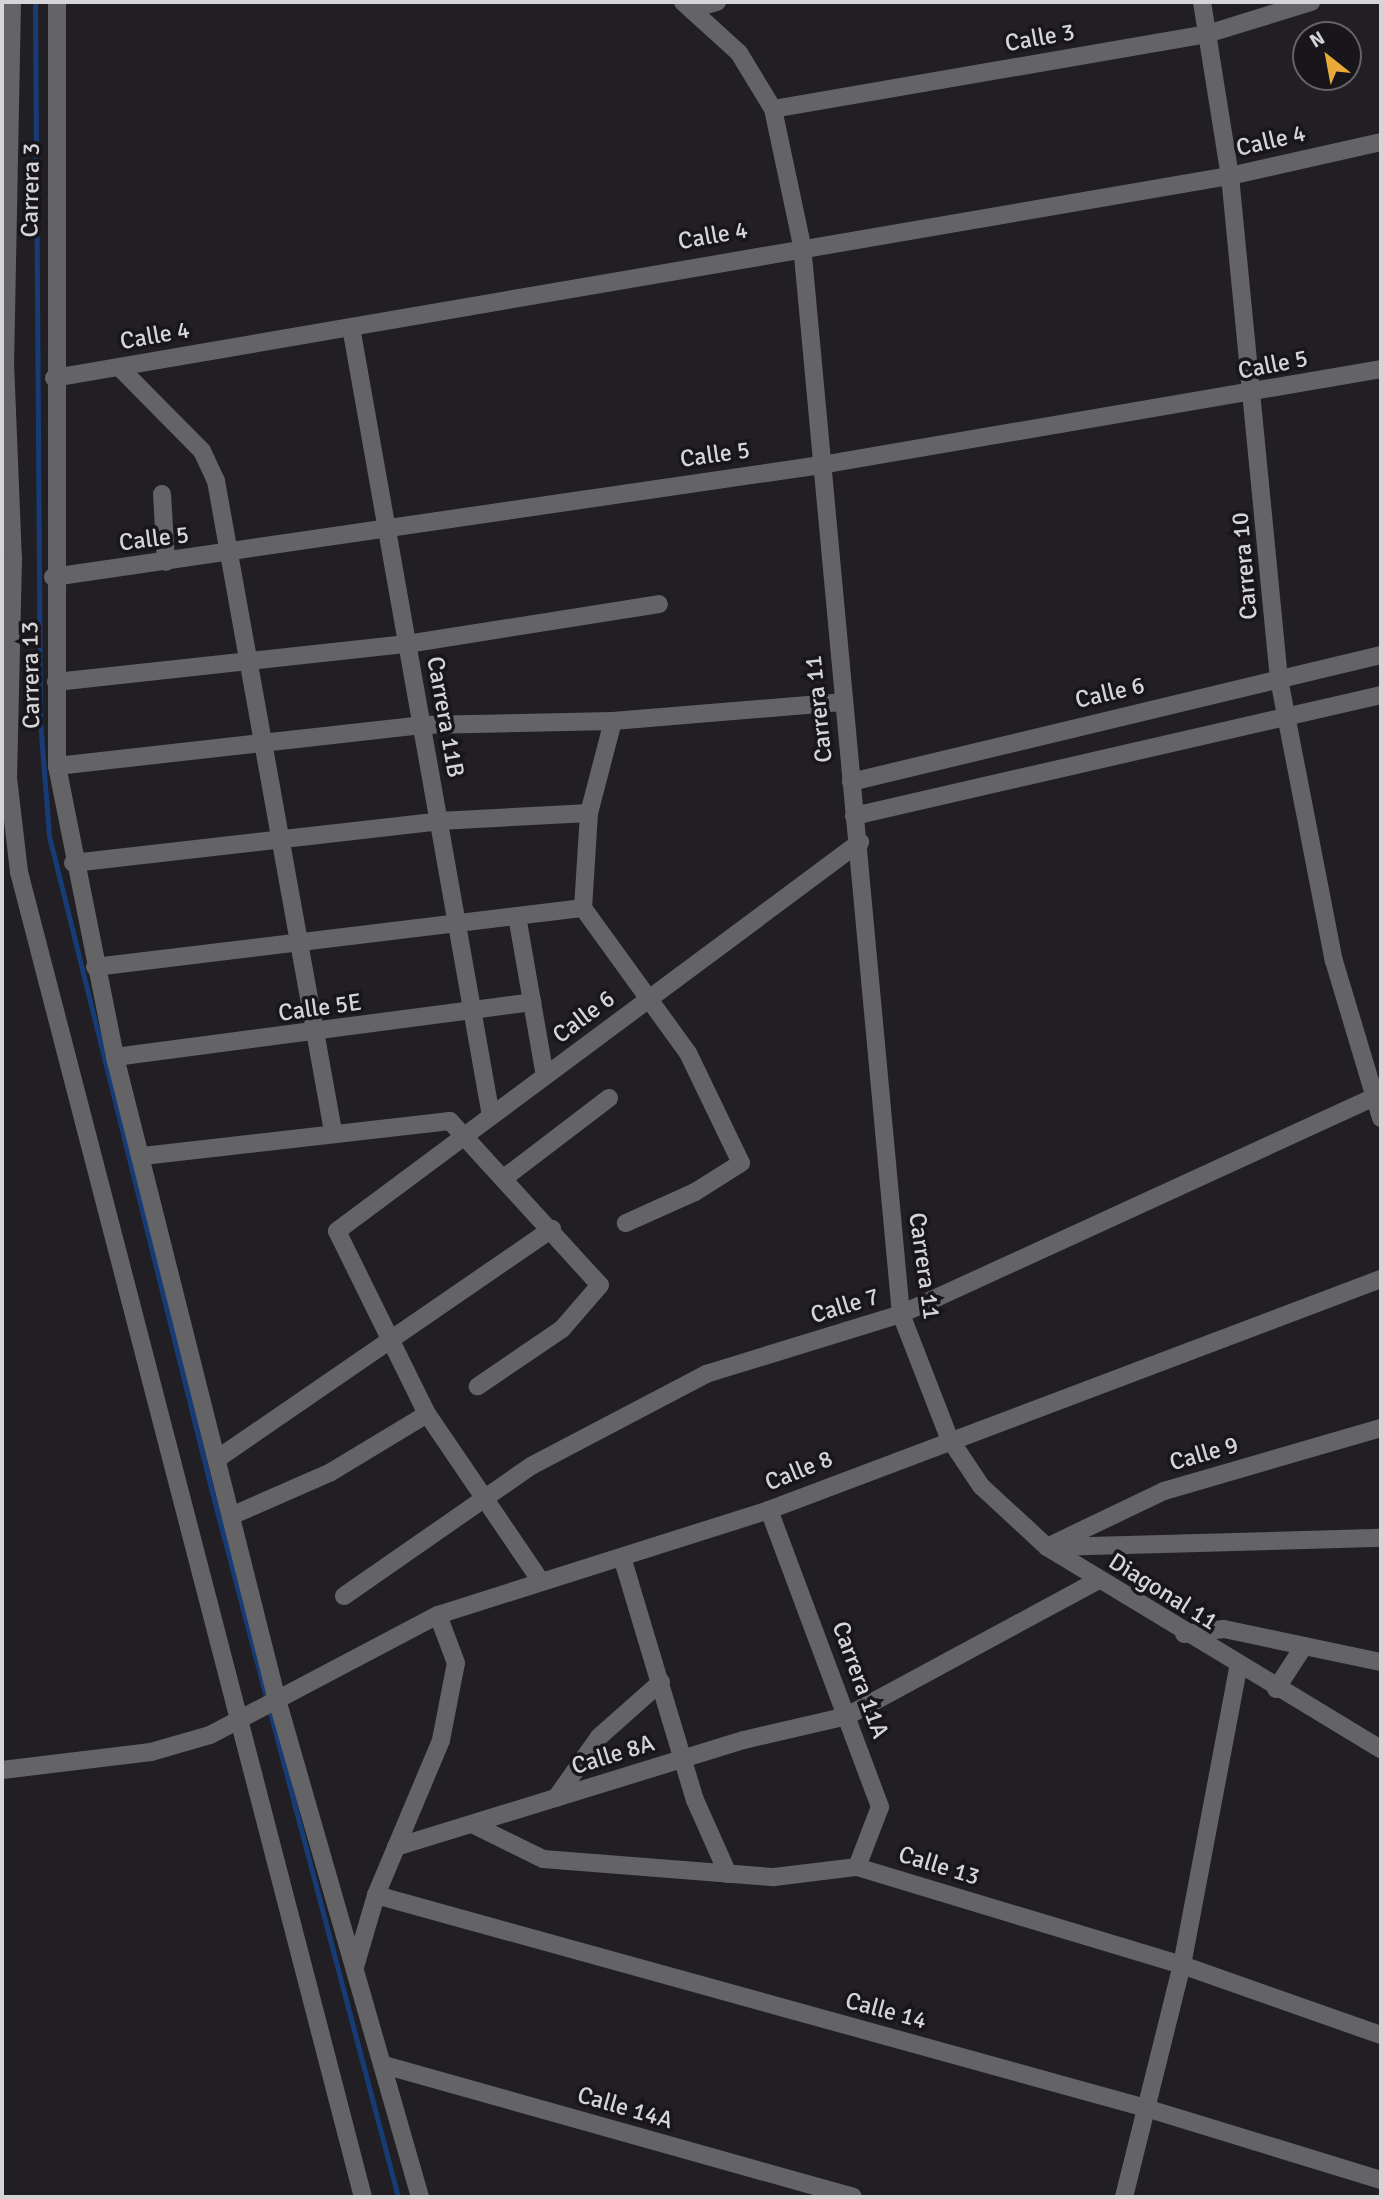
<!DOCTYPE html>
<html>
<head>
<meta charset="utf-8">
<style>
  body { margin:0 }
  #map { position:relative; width:1383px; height:2199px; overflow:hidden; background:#211f23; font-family:Signika,sans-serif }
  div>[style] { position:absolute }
  .stream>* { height:5px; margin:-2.5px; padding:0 2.5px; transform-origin:2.5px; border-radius:2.5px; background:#173c75 }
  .minor>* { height:18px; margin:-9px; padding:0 9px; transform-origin:9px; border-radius:9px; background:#646466 }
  span { translate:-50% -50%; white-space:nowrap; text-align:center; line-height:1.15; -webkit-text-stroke:7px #18161a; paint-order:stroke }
  .street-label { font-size:24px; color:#d5d4d7 }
  .frame { position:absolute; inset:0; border:4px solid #d5d4d7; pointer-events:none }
  .north { position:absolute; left:1292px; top:21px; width:70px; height:70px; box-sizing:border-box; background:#18161a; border:2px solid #646266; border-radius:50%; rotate:329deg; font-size:19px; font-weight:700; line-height:28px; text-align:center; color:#d5d4d7 }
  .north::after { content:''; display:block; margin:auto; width:24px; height:32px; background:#eaaa39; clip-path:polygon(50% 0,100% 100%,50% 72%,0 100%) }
</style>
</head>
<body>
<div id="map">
  <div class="stream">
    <div style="left:35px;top:2px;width:719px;rotate:89.6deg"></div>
    <div style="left:40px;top:721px;width:115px;rotate:85.5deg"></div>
    <div style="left:49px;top:836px;width:676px;rotate:76.05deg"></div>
    <div style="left:212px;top:1492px;width:729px;rotate:75.22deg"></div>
  </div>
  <div class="minor">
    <div style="left:12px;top:2px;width:360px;rotate:91.1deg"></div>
    <div style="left:5px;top:362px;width:196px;rotate:87.7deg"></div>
    <div style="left:13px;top:558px;width:220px;rotate:91.3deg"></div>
    <div style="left:8px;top:778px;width:95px;rotate:83.3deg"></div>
    <div style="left:19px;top:872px;width:1369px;rotate:75.45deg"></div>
    <div style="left:57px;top:2px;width:764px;rotate:90deg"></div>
    <div style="left:57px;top:766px;width:297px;rotate:78.7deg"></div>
    <div style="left:115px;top:1057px;width:659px;rotate:75.86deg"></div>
    <div style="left:276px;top:1696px;width:521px;rotate:73.96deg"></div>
    <div style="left:683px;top:2px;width:76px;rotate:42.3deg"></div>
    <div style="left:739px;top:53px;width:66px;rotate:58.7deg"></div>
    <div style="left:773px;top:109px;width:139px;rotate:78deg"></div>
    <div style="left:802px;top:245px;width:1074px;rotate:84.71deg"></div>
    <div style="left:901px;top:1314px;width:133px;rotate:68.8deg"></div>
    <div style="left:949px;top:1438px;width:58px;rotate:56.3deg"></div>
    <div style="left:981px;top:1486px;width:90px;rotate:42.7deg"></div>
    <div style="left:1047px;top:1547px;width:390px;rotate:31.2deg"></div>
    <div style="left:1202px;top:2px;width:176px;rotate:80.9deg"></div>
    <div style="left:1230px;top:176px;width:505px;rotate:84.44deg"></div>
    <div style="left:1279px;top:679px;width:287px;rotate:79deg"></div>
    <div style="left:1334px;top:961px;width:164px;rotate:73.3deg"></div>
    <div style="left:692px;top:9px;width:26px;rotate:-16deg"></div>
    <div style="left:773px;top:109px;width:440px;rotate:-9.8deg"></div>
    <div style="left:1207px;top:34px;width:109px;rotate:-17.1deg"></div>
    <div style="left:351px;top:327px;width:801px;rotate:79.94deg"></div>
    <div style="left:119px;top:367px;width:118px;rotate:45.3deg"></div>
    <div style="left:202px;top:451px;width:33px;rotate:65deg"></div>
    <div style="left:216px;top:481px;width:660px;rotate:79.8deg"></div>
    <div style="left:54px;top:378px;width:1193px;rotate:-9.75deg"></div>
    <div style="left:1230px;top:176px;width:155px;rotate:-12.7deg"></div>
    <div style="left:162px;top:494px;width:68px;rotate:86.6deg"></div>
    <div style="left:53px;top:577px;width:776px;rotate:-8.3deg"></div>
    <div style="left:821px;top:465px;width:568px;rotate:-9.73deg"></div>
    <div style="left:56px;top:682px;width:353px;rotate:-6.2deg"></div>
    <div style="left:407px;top:644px;width:255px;rotate:-9deg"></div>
    <div style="left:613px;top:721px;width:95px;rotate:104.6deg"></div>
    <div style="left:589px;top:813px;width:95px;rotate:93.6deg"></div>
    <div style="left:583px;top:908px;width:179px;rotate:54.1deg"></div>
    <div style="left:688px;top:1053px;width:122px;rotate:64.3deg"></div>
    <div style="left:741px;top:1163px;width:54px;rotate:147.8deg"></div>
    <div style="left:695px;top:1192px;width:76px;rotate:155.8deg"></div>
    <div style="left:57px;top:766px;width:367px;rotate:-6.4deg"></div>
    <div style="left:422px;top:725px;width:191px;rotate:-1.2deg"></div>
    <div style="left:613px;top:721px;width:230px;rotate:-4.7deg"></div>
    <div style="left:851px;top:782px;width:545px;rotate:-13.48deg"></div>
    <div style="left:854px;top:816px;width:541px;rotate:-12.93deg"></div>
    <div style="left:73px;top:863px;width:368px;rotate:-6.5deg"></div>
    <div style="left:439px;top:821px;width:150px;rotate:-3.1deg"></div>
    <div style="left:517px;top:916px;width:162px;rotate:80.1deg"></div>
    <div style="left:95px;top:967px;width:492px;rotate:-6.9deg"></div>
    <div style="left:115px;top:1057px;width:421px;rotate:-7.5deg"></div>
    <div style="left:143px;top:1156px;width:309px;rotate:-6.5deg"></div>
    <div style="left:450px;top:1121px;width:222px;rotate:47.6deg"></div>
    <div style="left:600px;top:1285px;width:58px;rotate:130.8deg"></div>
    <div style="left:562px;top:1329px;width:102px;rotate:145.8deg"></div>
    <div style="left:504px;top:1178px;width:132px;rotate:-37.3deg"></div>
    <div style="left:220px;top:1457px;width:403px;rotate:-34.5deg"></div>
    <div style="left:769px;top:1510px;width:317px;rotate:69.5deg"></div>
    <div style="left:880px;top:1807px;width:64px;rotate:111deg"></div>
    <div style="left:231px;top:1516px;width:109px;rotate:-23.7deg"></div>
    <div style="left:331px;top:1472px;width:112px;rotate:-31.1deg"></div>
    <div style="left:1047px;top:1547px;width:130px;rotate:-25.6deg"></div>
    <div style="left:1164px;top:1491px;width:226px;rotate:-16.2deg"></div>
    <div style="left:1054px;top:1547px;width:327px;rotate:-1.6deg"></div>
    <div style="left:622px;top:1557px;width:254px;rotate:73.3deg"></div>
    <div style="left:695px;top:1800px;width:81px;rotate:66deg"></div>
    <div style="left:540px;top:1580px;width:201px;rotate:-124.2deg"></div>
    <div style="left:427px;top:1414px;width:204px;rotate:-116.2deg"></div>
    <div style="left:337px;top:1231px;width:652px;rotate:-36.64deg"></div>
    <div style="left:344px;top:1596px;width:228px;rotate:-34.8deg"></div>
    <div style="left:531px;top:1466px;width:198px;rotate:-27.7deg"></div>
    <div style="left:706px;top:1374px;width:204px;rotate:-17.1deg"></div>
    <div style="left:901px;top:1314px;width:528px;rotate:-24.62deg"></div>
    <div style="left:1184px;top:1634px;width:40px;rotate:-7.1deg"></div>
    <div style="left:1224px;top:1629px;width:160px;rotate:11.9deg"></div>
    <div style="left:1276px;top:1689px;width:51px;rotate:-56.9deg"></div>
    <div style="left:2px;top:1770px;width:150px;rotate:-6.9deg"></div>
    <div style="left:151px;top:1752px;width:61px;rotate:-16.1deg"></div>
    <div style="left:210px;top:1735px;width:258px;rotate:-27.8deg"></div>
    <div style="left:438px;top:1615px;width:347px;rotate:-17.6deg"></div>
    <div style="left:769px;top:1510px;width:654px;rotate:-20.68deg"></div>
    <div style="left:556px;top:1798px;width:75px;rotate:-54.8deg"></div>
    <div style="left:599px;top:1737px;width:83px;rotate:-41.6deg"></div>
    <div style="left:472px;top:1824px;width:79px;rotate:26.2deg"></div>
    <div style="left:543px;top:1859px;width:232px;rotate:4.5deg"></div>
    <div style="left:774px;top:1877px;width:84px;rotate:-6.9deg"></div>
    <div style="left:857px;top:1867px;width:339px;rotate:16.8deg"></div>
    <div style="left:1182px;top:1965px;width:211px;rotate:19.4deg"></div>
    <div style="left:396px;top:1847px;width:364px;rotate:-17.1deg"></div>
    <div style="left:744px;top:1740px;width:106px;rotate:-13.1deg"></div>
    <div style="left:847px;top:1716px;width:286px;rotate:-28.4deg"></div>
    <div style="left:376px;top:1895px;width:802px;rotate:15.47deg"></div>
    <div style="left:1149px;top:2109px;width:243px;rotate:17deg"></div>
    <div style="left:355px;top:1967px;width:75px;rotate:-73.7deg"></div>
    <div style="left:376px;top:1895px;width:168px;rotate:-67.2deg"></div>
    <div style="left:441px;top:1740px;width:78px;rotate:-79deg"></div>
    <div style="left:456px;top:1663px;width:51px;rotate:-110.6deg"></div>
    <div style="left:384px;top:2065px;width:487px;rotate:15.7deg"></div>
    <div style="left:1124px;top:2197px;width:239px;rotate:-76deg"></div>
    <div style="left:1182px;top:1965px;width:302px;rotate:-79.3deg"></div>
  </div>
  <div class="street-label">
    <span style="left:1040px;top:38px;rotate:-10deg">Calle 3</span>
    <span style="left:1271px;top:141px;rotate:-13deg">Calle 4</span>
    <span style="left:31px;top:190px;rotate:-89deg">Carrera 3</span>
    <span style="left:713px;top:236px;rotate:-10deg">Calle 4</span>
    <span style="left:155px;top:336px;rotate:-10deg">Calle 4</span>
    <span style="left:1273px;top:365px;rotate:-11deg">Calle 5</span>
    <span style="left:715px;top:455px;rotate:-8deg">Calle 5</span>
    <span style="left:154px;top:539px;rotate:-7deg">Calle 5</span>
    <span style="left:1245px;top:566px;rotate:-95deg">Carrera 10</span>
    <span style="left:31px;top:675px;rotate:-91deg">Carrera 13</span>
    <span style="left:1110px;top:693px;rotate:-13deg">Calle 6</span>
    <span style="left:819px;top:709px;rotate:-96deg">Carrera 11</span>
    <span style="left:445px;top:717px;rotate:80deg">Carrera 11B</span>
    <span style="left:320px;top:1008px;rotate:-8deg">Calle 5E</span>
    <span style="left:584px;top:1017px;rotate:-37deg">Calle 6</span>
    <span style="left:924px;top:1266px;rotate:82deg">Carrera 11</span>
    <span style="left:845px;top:1306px;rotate:-17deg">Calle 7</span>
    <span style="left:1204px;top:1454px;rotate:-16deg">Calle 9</span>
    <span style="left:799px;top:1471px;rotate:-22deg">Calle 8</span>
    <span style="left:1163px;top:1592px;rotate:32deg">Diagonal 11</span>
    <span style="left:860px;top:1680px;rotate:70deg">Carrera 11A</span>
    <span style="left:613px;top:1755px;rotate:-17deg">Calle 8A</span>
    <span style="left:939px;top:1866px;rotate:17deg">Calle 13</span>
    <span style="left:886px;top:2011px;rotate:15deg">Calle 14</span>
    <span style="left:625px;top:2108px;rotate:16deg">Calle 14A</span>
  </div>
  <div class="frame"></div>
  <div class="north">N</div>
</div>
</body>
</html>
